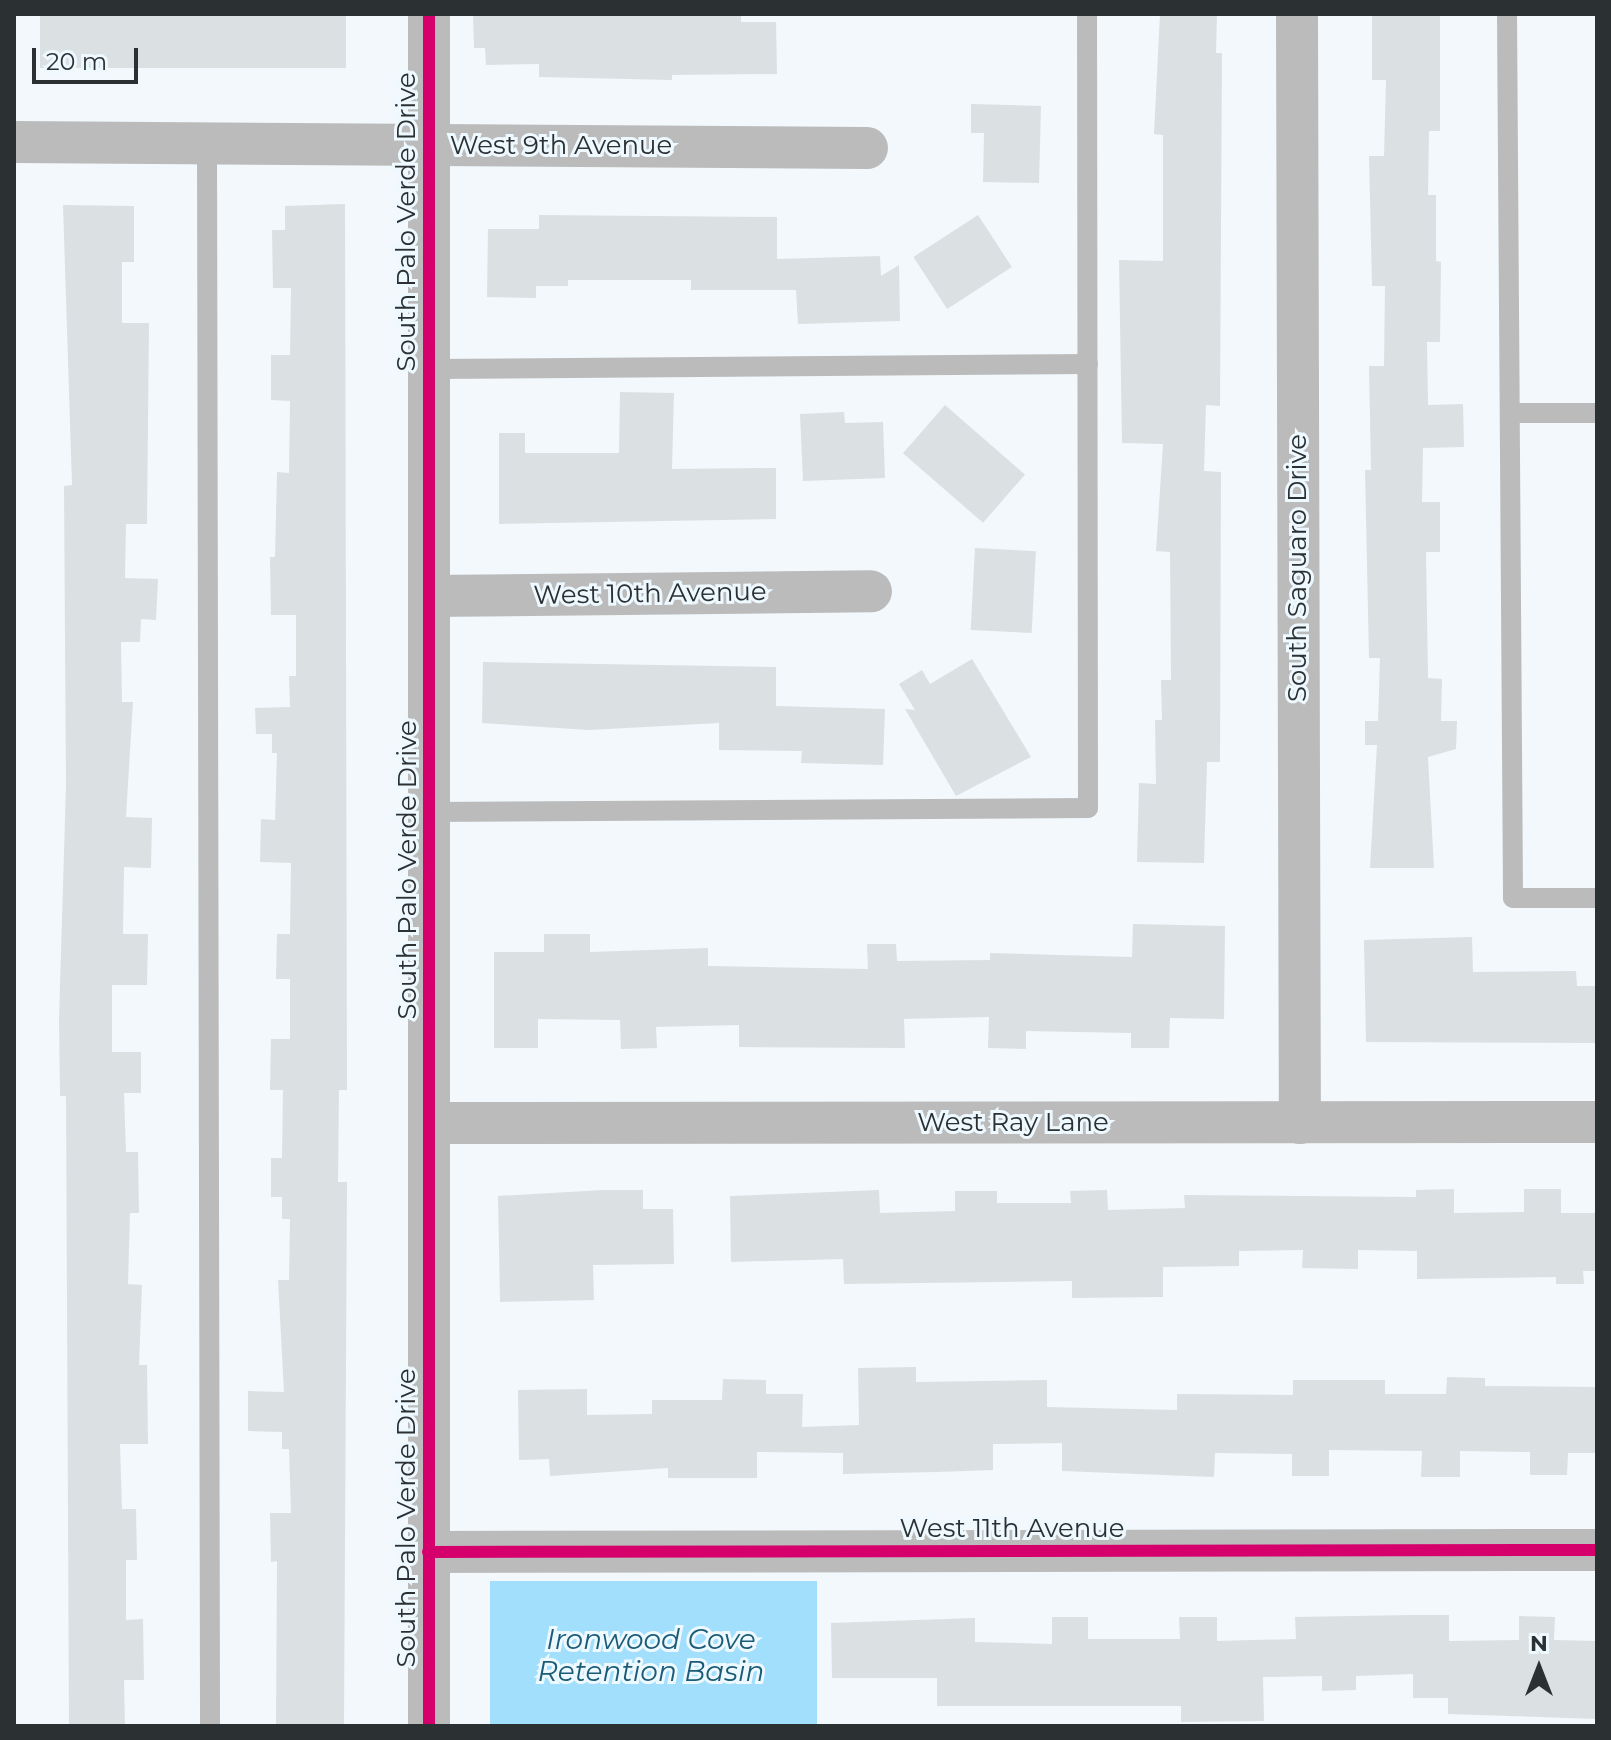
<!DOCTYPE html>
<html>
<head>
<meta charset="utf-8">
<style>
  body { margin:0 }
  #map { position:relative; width:1611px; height:1740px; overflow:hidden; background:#f2f8fb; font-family:Montserrat,sans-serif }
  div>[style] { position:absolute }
  .water>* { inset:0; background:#a2dffc; transform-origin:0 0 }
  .building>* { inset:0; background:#dbe0e3; transform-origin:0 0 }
  .service>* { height:20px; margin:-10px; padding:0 10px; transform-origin:10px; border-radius:10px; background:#bbb }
  .minor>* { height:42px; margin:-21px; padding:0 21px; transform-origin:21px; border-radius:21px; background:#bbb }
  .cycleway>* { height:12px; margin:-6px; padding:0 6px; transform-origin:6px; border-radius:6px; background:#d6006c }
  span { translate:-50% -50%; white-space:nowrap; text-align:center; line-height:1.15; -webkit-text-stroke:6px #eef9ff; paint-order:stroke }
  .street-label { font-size:26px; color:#2b3033 }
  .water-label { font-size:28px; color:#1a5c77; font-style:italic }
  .frame { position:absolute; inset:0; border:16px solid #2b3033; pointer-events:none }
  .north { position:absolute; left:1499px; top:1628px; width:80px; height:80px; -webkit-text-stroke:6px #eef9ff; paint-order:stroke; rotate:0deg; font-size:22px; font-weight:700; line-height:32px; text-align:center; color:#2b3033 }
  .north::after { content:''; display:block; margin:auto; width:28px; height:36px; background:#2b3033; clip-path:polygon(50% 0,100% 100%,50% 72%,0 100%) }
  .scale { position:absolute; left:32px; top:48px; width:106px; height:36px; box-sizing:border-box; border:4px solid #2b3033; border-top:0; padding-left:10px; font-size:24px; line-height:28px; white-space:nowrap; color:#2b3033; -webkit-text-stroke:6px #eef9ff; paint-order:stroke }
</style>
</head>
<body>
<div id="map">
  <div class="water">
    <div style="left:817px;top:1581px;width:145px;height:327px;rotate:90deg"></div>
  </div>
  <div class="building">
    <div style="left:40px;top:14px;width:306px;height:54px"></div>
    <div style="clip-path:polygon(473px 14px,741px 14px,741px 22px,776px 22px,777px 74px,672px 75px,672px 80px,539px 77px,539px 64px,486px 65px,485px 48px,474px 48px)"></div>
    <div style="clip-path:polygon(1160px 14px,1217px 14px,1216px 53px,1222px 53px,1220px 406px,1206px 405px,1204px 471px,1221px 472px,1220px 762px,1207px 762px,1204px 863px,1137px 862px,1139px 783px,1156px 784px,1155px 720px,1162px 720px,1161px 680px,1171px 680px,1170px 552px,1156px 551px,1163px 444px,1122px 443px,1119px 260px,1163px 261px,1163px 135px,1154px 134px)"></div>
    <div style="clip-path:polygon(1372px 14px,1440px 14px,1440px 131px,1429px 131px,1428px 195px,1436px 195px,1436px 261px,1441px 262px,1440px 342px,1427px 342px,1428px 405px,1463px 404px,1464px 447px,1423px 448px,1422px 502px,1440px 502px,1440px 552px,1426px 552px,1428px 678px,1442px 679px,1441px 721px,1457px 721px,1456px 749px,1428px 757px,1434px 868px,1370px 868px,1377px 745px,1365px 745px,1365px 721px,1378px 721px,1380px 658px,1369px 658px,1365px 470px,1371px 470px,1369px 366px,1384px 366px,1385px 286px,1372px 286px,1369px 156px,1384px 156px,1386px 80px,1372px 80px)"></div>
    <div style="clip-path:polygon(971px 104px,1041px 106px,1039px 183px,983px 182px,984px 133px,971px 133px)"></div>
    <div style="clip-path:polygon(345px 204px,347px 1090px,339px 1090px,338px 1182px,347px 1182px,344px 1726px,276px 1726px,277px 1561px,271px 1562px,270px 1513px,291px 1513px,289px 1449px,282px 1449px,282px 1432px,248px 1431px,248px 1391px,284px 1392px,278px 1280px,289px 1280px,290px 1219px,282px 1219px,282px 1197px,271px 1197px,271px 1158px,282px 1158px,283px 1090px,270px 1090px,271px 1039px,290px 1039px,290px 979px,276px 979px,277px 934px,290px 934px,291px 863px,260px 862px,261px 819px,275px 820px,277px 753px,272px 753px,272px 734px,256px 734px,255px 708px,290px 707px,289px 676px,296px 676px,296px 615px,271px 615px,270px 557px,275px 557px,277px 472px,289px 473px,290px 401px,271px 400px,271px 355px,290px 355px,291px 288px,273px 288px,272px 230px,285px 230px,285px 206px)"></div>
    <div style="clip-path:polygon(63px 205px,134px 206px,134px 262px,122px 262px,122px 323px,149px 323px,147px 524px,126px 524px,125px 578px,158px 579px,156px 620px,141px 619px,140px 642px,121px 642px,122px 702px,133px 702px,126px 817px,152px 818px,151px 868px,124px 867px,123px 934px,148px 934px,147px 985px,112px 985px,112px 1052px,141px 1052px,141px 1093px,124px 1093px,126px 1152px,138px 1152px,139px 1213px,130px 1213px,128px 1284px,142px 1285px,139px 1365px,147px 1365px,148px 1444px,120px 1444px,122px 1509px,136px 1509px,137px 1560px,126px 1560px,126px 1620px,143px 1619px,144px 1680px,124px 1680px,125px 1726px,69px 1726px,66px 1096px,60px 1096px,59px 1020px,66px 785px,64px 486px,72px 485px)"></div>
    <div style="clip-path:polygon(539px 215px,777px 217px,777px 259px,880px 256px,881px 276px,899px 265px,900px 321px,798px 324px,796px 290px,691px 290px,691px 280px,568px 280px,568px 286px,536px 286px,536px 298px,487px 297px,488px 229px,539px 229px)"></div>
    <div style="left:978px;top:215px;width:62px;height:77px;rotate:57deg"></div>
    <div style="clip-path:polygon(620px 392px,674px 393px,672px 469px,776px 468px,776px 519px,499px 524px,499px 433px,525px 433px,525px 453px,619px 453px)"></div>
    <div style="left:945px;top:405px;width:106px;height:64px;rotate:41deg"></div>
    <div style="clip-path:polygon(844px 412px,845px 423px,883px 422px,885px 478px,803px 481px,800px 414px)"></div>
    <div style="left:975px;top:548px;width:61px;height:82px;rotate:3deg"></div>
    <div style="clip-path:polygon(972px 659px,1031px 757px,956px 796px,905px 709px,915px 710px,899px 684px,922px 670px,930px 684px)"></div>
    <div style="clip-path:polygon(483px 662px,776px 667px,776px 706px,885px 709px,883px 765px,801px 763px,802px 751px,719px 750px,719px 723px,589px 730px,482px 723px)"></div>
    <div style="clip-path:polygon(1133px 924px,1225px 926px,1224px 1019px,1170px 1018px,1169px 1048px,1131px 1048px,1131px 1033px,1026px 1031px,1026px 1049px,988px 1048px,989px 1017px,904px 1019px,905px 1048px,739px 1047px,739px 1025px,656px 1027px,657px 1048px,621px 1049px,620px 1020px,538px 1019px,538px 1048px,494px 1048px,494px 952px,544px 952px,544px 934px,590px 934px,590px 952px,708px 948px,708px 966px,868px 969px,867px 944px,896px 944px,897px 961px,990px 960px,990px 953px,1132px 957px)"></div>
    <div style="clip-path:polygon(1472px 937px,1473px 972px,1576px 971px,1577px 986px,1596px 986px,1597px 1043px,1366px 1042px,1364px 940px)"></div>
    <div style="clip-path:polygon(1454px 1189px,1454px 1213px,1524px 1212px,1524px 1189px,1561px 1189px,1561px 1213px,1597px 1213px,1597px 1271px,1583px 1271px,1584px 1284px,1556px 1284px,1556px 1277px,1417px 1279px,1417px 1251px,1358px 1250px,1358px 1269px,1302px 1268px,1303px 1250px,1239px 1251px,1239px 1266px,1163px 1267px,1163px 1297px,1072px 1298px,1072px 1281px,844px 1284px,843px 1259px,731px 1262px,730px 1196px,879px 1190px,880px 1213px,955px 1211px,955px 1191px,997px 1191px,997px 1203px,1071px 1203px,1070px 1191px,1107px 1190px,1108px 1210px,1185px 1208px,1184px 1195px,1416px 1197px,1416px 1190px)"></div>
    <div style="clip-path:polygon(603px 1190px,643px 1190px,643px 1209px,673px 1209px,674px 1264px,593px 1265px,594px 1300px,500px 1302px,498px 1196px)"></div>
    <div style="clip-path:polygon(916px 1367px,916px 1382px,1047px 1380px,1047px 1407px,1177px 1410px,1177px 1394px,1293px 1395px,1293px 1380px,1385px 1380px,1385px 1394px,1446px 1394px,1447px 1377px,1485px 1378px,1485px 1386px,1597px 1387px,1597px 1453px,1568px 1453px,1567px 1475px,1530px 1475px,1530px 1452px,1460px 1451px,1460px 1477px,1421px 1477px,1422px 1451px,1329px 1450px,1329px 1476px,1292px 1476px,1292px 1454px,1215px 1453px,1214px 1477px,1062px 1471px,1062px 1443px,993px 1444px,993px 1470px,936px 1472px,843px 1474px,843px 1453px,757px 1452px,757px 1478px,668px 1478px,668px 1468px,550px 1476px,549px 1459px,519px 1460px,518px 1390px,587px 1389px,587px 1415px,652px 1414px,652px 1400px,722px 1400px,723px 1379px,766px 1380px,766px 1394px,803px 1394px,802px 1427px,859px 1425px,858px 1368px)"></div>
    <div style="clip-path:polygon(1412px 1615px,1449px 1615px,1449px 1641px,1519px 1640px,1519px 1616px,1555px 1617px,1554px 1640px,1597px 1641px,1597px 1719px,1448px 1714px,1448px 1698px,1413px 1698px,1413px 1674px,1356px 1676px,1356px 1690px,1322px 1691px,1322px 1676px,1263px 1677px,1264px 1721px,1181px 1722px,1181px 1706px,937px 1706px,937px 1678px,832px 1678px,831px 1623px,975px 1618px,975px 1642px,1052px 1644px,1052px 1617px,1088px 1617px,1088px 1639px,1180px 1639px,1179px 1617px,1217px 1617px,1217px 1641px,1296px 1639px,1295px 1617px)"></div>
  </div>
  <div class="service">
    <div style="left:1507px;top:14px;width:884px;rotate:89.61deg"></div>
    <div style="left:1513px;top:898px;width:84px"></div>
    <div style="left:207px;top:144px;width:1582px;rotate:89.89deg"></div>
    <div style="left:429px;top:369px;width:659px;rotate:-0.43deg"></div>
    <div style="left:1510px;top:413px;width:87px"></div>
    <div style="left:430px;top:812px;width:658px;rotate:-0.35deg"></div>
    <div style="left:1088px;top:808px;width:794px;rotate:-90.07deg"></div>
  </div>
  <div class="minor">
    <div style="left:1297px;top:14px;width:1109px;rotate:89.85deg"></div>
    <div style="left:14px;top:142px;width:853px;rotate:0.4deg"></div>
    <div style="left:429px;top:596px;width:442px;rotate:-0.6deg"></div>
    <div style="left:430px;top:1123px;width:1167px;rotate:-0.05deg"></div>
    <div style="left:428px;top:1552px;width:1169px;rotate:-0.1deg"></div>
    <div style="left:429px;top:1726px;width:1712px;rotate:-90deg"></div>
  </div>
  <div class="cycleway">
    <div style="left:428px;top:1552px;width:1169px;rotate:-0.1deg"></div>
    <div style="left:429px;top:1726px;width:1712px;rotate:-90deg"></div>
  </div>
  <div class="street-label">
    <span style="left:561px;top:146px">West 9th Avenue</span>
    <span style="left:407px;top:222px;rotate:-90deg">South Palo Verde Drive</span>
    <span style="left:1298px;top:568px;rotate:-90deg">South Saguaro Drive</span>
    <span style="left:650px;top:594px;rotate:-1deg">West 10th Avenue</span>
    <span style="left:408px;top:870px;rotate:-90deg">South Palo Verde Drive</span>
    <span style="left:1013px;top:1123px">West Ray Lane</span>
    <span style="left:407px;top:1518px;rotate:-90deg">South Palo Verde Drive</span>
    <span style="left:1012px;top:1529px">West 11th Avenue</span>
  </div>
  <div class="water-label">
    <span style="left:651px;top:1655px">Ironwood Cove<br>Retention Basin</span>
  </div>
  <div class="frame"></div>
  <div class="north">N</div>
  <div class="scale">20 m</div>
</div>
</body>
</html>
